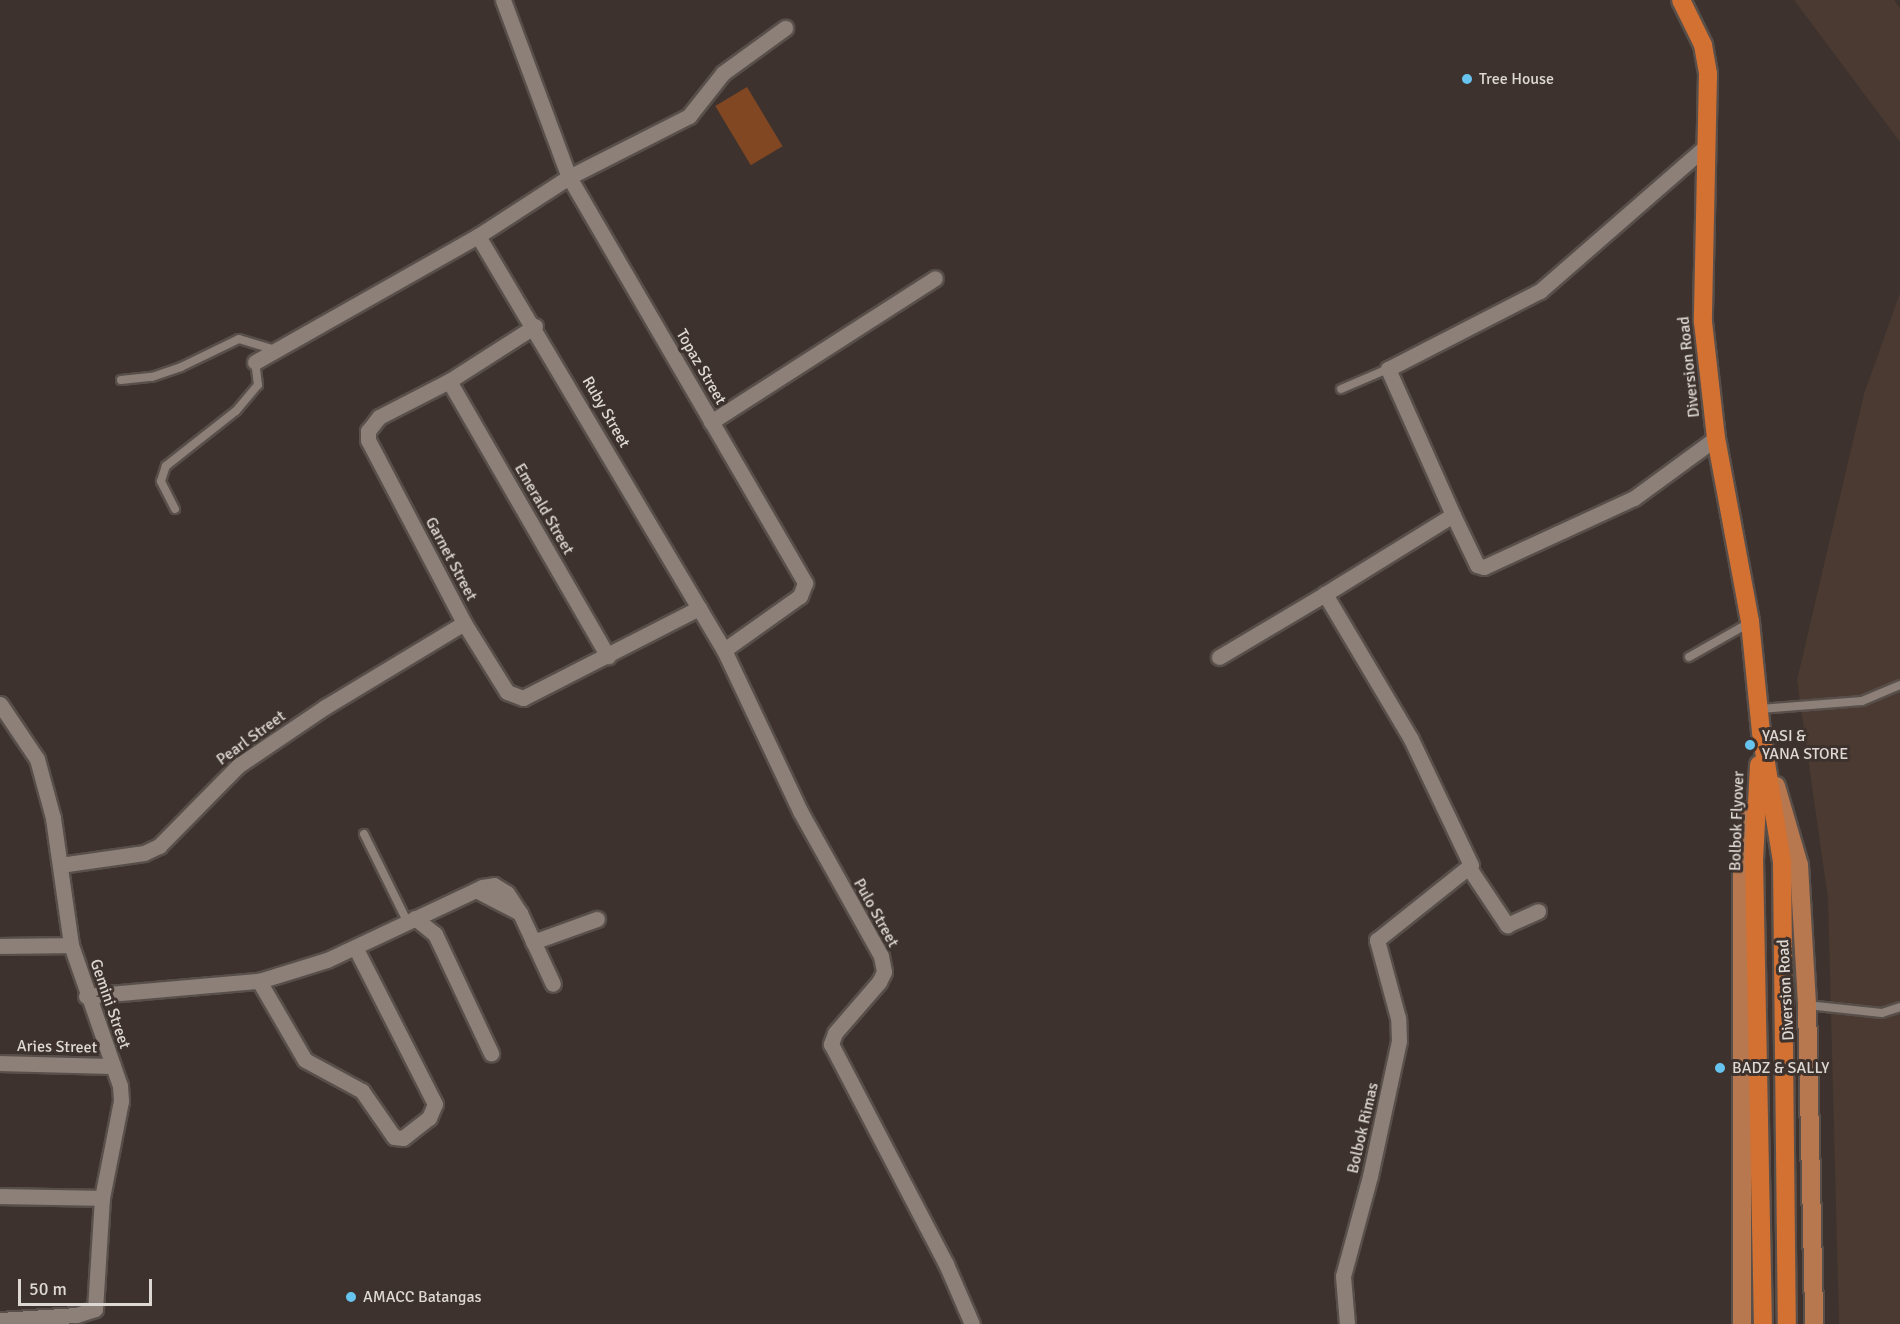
<!DOCTYPE html>
<html>
<head>
<meta charset="utf-8">
<style>
  body { margin:0 }
  #map { position:relative; width:1900px; height:1324px; overflow:hidden; background:#3d322d; font-family:Signika,sans-serif }
  div>[style] { position:absolute }
  .built>* { inset:0; background:#4a3a31 }
  .green>* { inset:0; background:#814723; transform-origin:0 0 }
  .roads { filter:drop-shadow(2px 0 #584f4a) drop-shadow(-2px 0 #584f4a) drop-shadow(0 2px #584f4a) drop-shadow(0 -2px #584f4a) }
  .lane>* { height:8px; margin:-4px; padding:0 4px; transform-origin:4px; border-radius:4px; background:#8c8079 }
  .street>* { height:15px; margin:-7.5px; padding:0 7.5px; transform-origin:7.5px; border-radius:7.5px; background:#8c8079 }
  .primary>* { height:18px; margin:-9px; padding:0 9px; transform-origin:9px; border-radius:9px; background:#b7774f }
  .highway>* { height:18px; margin:-9px; padding:0 9px; transform-origin:9px; border-radius:9px; background:#d37133 }
  .dots>* { width:16px; height:16px; translate:-50% -50%; box-sizing:border-box; border:3px solid #3d322d; border-radius:50% }
  span { translate:-50% -50%; white-space:nowrap; text-align:center; line-height:1.15; -webkit-text-stroke:6px #3d322d; paint-order:stroke }
  .poi-label { font-size:16px; color:#ded8d4 }
  .left { translate:0 -50%; text-align:left }
  .street-label { font-size:16px; color:#ded8d4 }
  .scale { position:absolute; left:18px; top:1279px; width:134px; height:27px; box-sizing:border-box; border:3px solid #ded8d4; border-top:0; padding-left:8px; font-size:18px; line-height:21px; white-space:nowrap; color:#ded8d4; -webkit-text-stroke:4px #3d322d; paint-order:stroke }
</style>
</head>
<body>
<div id="map">
  <div class="built">
    <div style="clip-path:polygon(1794px 0,1894px 0,1900px 8px,1900px 142px)"></div>
    <div style="clip-path:polygon(1900px 293px,1900px 1324px,1839px 1324px,1828px 899px,1797px 680px,1864px 394px)"></div>
  </div>
  <div class="green">
    <div style="left:747px;top:87px;width:69px;height:37px;rotate:59deg"></div>
  </div>
  <div class="roads">
    <div class="lane">
      <div style="left:121px;top:380px;width:31px;rotate:-6deg"></div>
      <div style="left:152px;top:377px;width:31px;rotate:-19deg"></div>
      <div style="left:181px;top:367px;width:64px;rotate:-25.8deg"></div>
      <div style="left:239px;top:339px;width:34px;rotate:17deg"></div>
      <div style="left:1341px;top:389px;width:51px;rotate:-23.1deg"></div>
      <div style="left:175px;top:509px;width:31px;rotate:-117deg"></div>
      <div style="left:161px;top:481px;width:16px;rotate:-72deg"></div>
      <div style="left:166px;top:466px;width:89px;rotate:-38.2deg"></div>
      <div style="left:236px;top:411px;width:34px;rotate:-50deg"></div>
      <div style="left:258px;top:385px;width:23px;rotate:-97deg"></div>
      <div style="left:1689px;top:657px;width:69px;rotate:-29.5deg"></div>
      <div style="left:1760px;top:709px;width:102px;rotate:-4.5deg"></div>
      <div style="left:1862px;top:701px;width:41px;rotate:-22.8deg"></div>
      <div style="left:364px;top:834px;width:97px;rotate:63.7deg"></div>
      <div style="left:1807px;top:1005px;width:75px;rotate:6.1deg"></div>
      <div style="left:1882px;top:1013px;width:19px;rotate:-18deg"></div>
    </div>
    <div class="street">
      <div style="left:503px;top:0;width:189px;rotate:69.6deg"></div>
      <div style="left:569px;top:177px;width:470px;rotate:59.8deg"></div>
      <div style="left:805px;top:583px;width:14px;rotate:111deg"></div>
      <div style="left:800px;top:596px;width:93px;rotate:144.6deg"></div>
      <div style="left:478px;top:236px;width:482px;rotate:59.3deg"></div>
      <div style="left:724px;top:650px;width:178px;rotate:64.7deg"></div>
      <div style="left:800px;top:811px;width:166px;rotate:60.8deg"></div>
      <div style="left:881px;top:956px;width:16px;rotate:79deg"></div>
      <div style="left:884px;top:972px;width:11px;rotate:117deg"></div>
      <div style="left:879px;top:982px;width:67px;rotate:130.8deg"></div>
      <div style="left:835px;top:1033px;width:12px;rotate:110deg"></div>
      <div style="left:831px;top:1044px;width:248px;rotate:62.4deg"></div>
      <div style="left:946px;top:1264px;width:65px;rotate:66.6deg"></div>
      <div style="left:535px;top:326px;width:102px;rotate:147.4deg"></div>
      <div style="left:449px;top:381px;width:79px;rotate:152.8deg"></div>
      <div style="left:379px;top:417px;width:18px;rotate:128deg"></div>
      <div style="left:368px;top:431px;width:9px;rotate:90deg"></div>
      <div style="left:368px;top:440px;width:207px;rotate:62.3deg"></div>
      <div style="left:464px;top:623px;width:81px;rotate:58.1deg"></div>
      <div style="left:507px;top:692px;width:17px;rotate:21deg"></div>
      <div style="left:523px;top:698px;width:198px;rotate:-27.1deg"></div>
      <div style="left:255px;top:362px;width:256px;rotate:-29.5deg"></div>
      <div style="left:478px;top:236px;width:108px;rotate:-33deg"></div>
      <div style="left:569px;top:177px;width:135px;rotate:-26.9deg"></div>
      <div style="left:689px;top:116px;width:55px;rotate:-51.7deg"></div>
      <div style="left:723px;top:73px;width:77px;rotate:-36deg"></div>
      <div style="left:449px;top:381px;width:318px;rotate:60deg"></div>
      <div style="left:711px;top:422px;width:266px;rotate:-32.7deg"></div>
      <div style="left:1453px;top:515px;width:55px;rotate:64.4deg"></div>
      <div style="left:1477px;top:565px;width:7px;rotate:16deg"></div>
      <div style="left:1484px;top:567px;width:165px;rotate:-24.7deg"></div>
      <div style="left:1634px;top:498px;width:102px;rotate:-36.2deg"></div>
      <div style="left:1219px;top:657px;width:123px;rotate:-30.7deg"></div>
      <div style="left:0;top:704px;width:66px;rotate:56.1deg"></div>
      <div style="left:37px;top:759px;width:61px;rotate:74.8deg"></div>
      <div style="left:53px;top:818px;width:128px;rotate:81.9deg"></div>
      <div style="left:71px;top:945px;width:149px;rotate:70.8deg"></div>
      <div style="left:120px;top:1086px;width:15px;rotate:86deg"></div>
      <div style="left:121px;top:1101px;width:99px;rotate:101.1deg"></div>
      <div style="left:102px;top:1198px;width:111px;rotate:93.6deg"></div>
      <div style="left:95px;top:1309px;width:20px;rotate:162deg"></div>
      <div style="left:76px;top:1315px;width:76px;rotate:176.2deg"></div>
      <div style="left:60px;top:865px;width:85px;rotate:-8.1deg"></div>
      <div style="left:144px;top:853px;width:17px;rotate:-25deg"></div>
      <div style="left:159px;top:846px;width:114px;rotate:-45.4deg"></div>
      <div style="left:239px;top:765px;width:104px;rotate:-34deg"></div>
      <div style="left:325px;top:707px;width:162px;rotate:-31.1deg"></div>
      <div style="left:1469px;top:868px;width:69px;rotate:56.3deg"></div>
      <div style="left:1507px;top:925px;width:34px;rotate:-24deg"></div>
      <div style="left:476px;top:890px;width:50px;rotate:27.6deg"></div>
      <div style="left:415px;top:918px;width:26px;rotate:39deg"></div>
      <div style="left:435px;top:934px;width:132px;rotate:64.8deg"></div>
      <div style="left:533px;top:942px;width:68px;rotate:-19.8deg"></div>
      <div style="left:0;top:946px;width:71px;rotate:-0.8deg"></div>
      <div style="left:259px;top:981px;width:91px;rotate:59.8deg"></div>
      <div style="left:305px;top:1060px;width:65px;rotate:28.5deg"></div>
      <div style="left:362px;top:1091px;width:56px;rotate:55.2deg"></div>
      <div style="left:394px;top:1137px;width:9px;rotate:6deg"></div>
      <div style="left:403px;top:1138px;width:33px;rotate:-38deg"></div>
      <div style="left:429px;top:1118px;width:15px;rotate:-67deg"></div>
      <div style="left:435px;top:1104px;width:176px;rotate:-117deg"></div>
      <div style="left:86px;top:996px;width:174px;rotate:-5deg"></div>
      <div style="left:259px;top:981px;width:71px;rotate:-17.2deg"></div>
      <div style="left:327px;top:960px;width:171px;rotate:-25.2deg"></div>
      <div style="left:482px;top:887px;width:12px;rotate:-9deg"></div>
      <div style="left:494px;top:885px;width:15px;rotate:32deg"></div>
      <div style="left:507px;top:893px;width:24px;rotate:57deg"></div>
      <div style="left:520px;top:913px;width:78px;rotate:65.1deg"></div>
      <div style="left:0;top:1063px;width:113px;rotate:1.5deg"></div>
      <div style="left:0;top:1196px;width:102px;rotate:1.1deg"></div>
      <div style="left:1347px;top:1324px;width:48px;rotate:-94.8deg"></div>
      <div style="left:1343px;top:1276px;width:104px;rotate:-74.9deg"></div>
      <div style="left:1370px;top:1176px;width:138px;rotate:-77.9deg"></div>
      <div style="left:1399px;top:1041px;width:23px;rotate:-92deg"></div>
      <div style="left:1398px;top:1018px;width:81px;rotate:-105.1deg"></div>
      <div style="left:1377px;top:940px;width:120px;rotate:-38.6deg"></div>
      <div style="left:1471px;top:865px;width:140px;rotate:-115.5deg"></div>
      <div style="left:1411px;top:739px;width:169px;rotate:-120.7deg"></div>
      <div style="left:1325px;top:594px;width:150px;rotate:-31.7deg"></div>
      <div style="left:1453px;top:515px;width:160px;rotate:-114deg"></div>
      <div style="left:1388px;top:369px;width:171px;rotate:-27.2deg"></div>
      <div style="left:1540px;top:291px;width:219px;rotate:-41.1deg"></div>
    </div>
    <div class="primary">
      <div style="left:1776px;top:786px;width:82px;rotate:73.8deg"></div>
      <div style="left:1799px;top:865px;width:140px;rotate:86.7deg"></div>
      <div style="left:1807px;top:1005px;width:319px;rotate:88.7deg"></div>
      <div style="left:1742px;top:1324px;width:458px;rotate:-90deg"></div>
      <div style="left:1742px;top:866px;width:56px;rotate:-81.7deg"></div>
    </div>
    <div class="highway">
      <div style="left:1681px;top:0;width:50px;rotate:63.9deg"></div>
      <div style="left:1703px;top:45px;width:29px;rotate:80deg"></div>
      <div style="left:1708px;top:74px;width:248px;rotate:91.2deg"></div>
      <div style="left:1703px;top:322px;width:117px;rotate:83.6deg"></div>
      <div style="left:1716px;top:438px;width:187px;rotate:79.5deg"></div>
      <div style="left:1750px;top:622px;width:111px;rotate:84.3deg"></div>
      <div style="left:1761px;top:732px;width:132px;rotate:80.8deg"></div>
      <div style="left:1782px;top:862px;width:462px;rotate:89.4deg"></div>
      <div style="left:1759px;top:765px;width:95px;rotate:93deg"></div>
      <div style="left:1754px;top:860px;width:464px;rotate:88.9deg"></div>
    </div>
  </div>
  <div class="dots">
    <div style="left:1467px;top:79px;background:#66c4ef"></div>
    <div style="left:1750px;top:745px;background:#66c4ef"></div>
    <div style="left:1720px;top:1068px;background:#66c4ef"></div>
    <div style="left:351px;top:1297px;background:#66c4ef"></div>
  </div>
  <div class="poi-label">
    <span class="left" style="left:1479px;top:79px">Tree House</span>
    <span class="left" style="left:1762px;top:745px">YASI &amp;<br>YANA STORE</span>
    <span class="left" style="left:1732px;top:1068px">BADZ &amp; SALLY</span>
    <span class="left" style="left:363px;top:1297px">AMACC Batangas</span>
  </div>
  <div class="street-label">
    <span style="left:701px;top:367px;rotate:60deg">Topaz Street</span>
    <span style="left:1689px;top:367px;rotate:-96deg">Diversion Road</span>
    <span style="left:606px;top:412px;rotate:60deg">Ruby Street</span>
    <span style="left:544px;top:509px;rotate:60deg">Emerald Street</span>
    <span style="left:451px;top:559px;rotate:62deg">Garnet Street</span>
    <span style="left:251px;top:738px;rotate:-36deg">Pearl Street</span>
    <span style="left:1737px;top:821px;rotate:-88deg">Bolbok Flyover</span>
    <span style="left:876px;top:913px;rotate:61deg">Pulo Street</span>
    <span style="left:1786px;top:990px;rotate:-93deg">Diversion Road</span>
    <span style="left:110px;top:1004px;rotate:71deg">Gemini Street</span>
    <span style="left:57px;top:1047px;rotate:1deg">Aries Street</span>
    <span style="left:1363px;top:1128px;rotate:-77deg">Bolbok Rimas</span>
  </div>
  <div class="scale">50 m</div>
</div>
</body>
</html>
